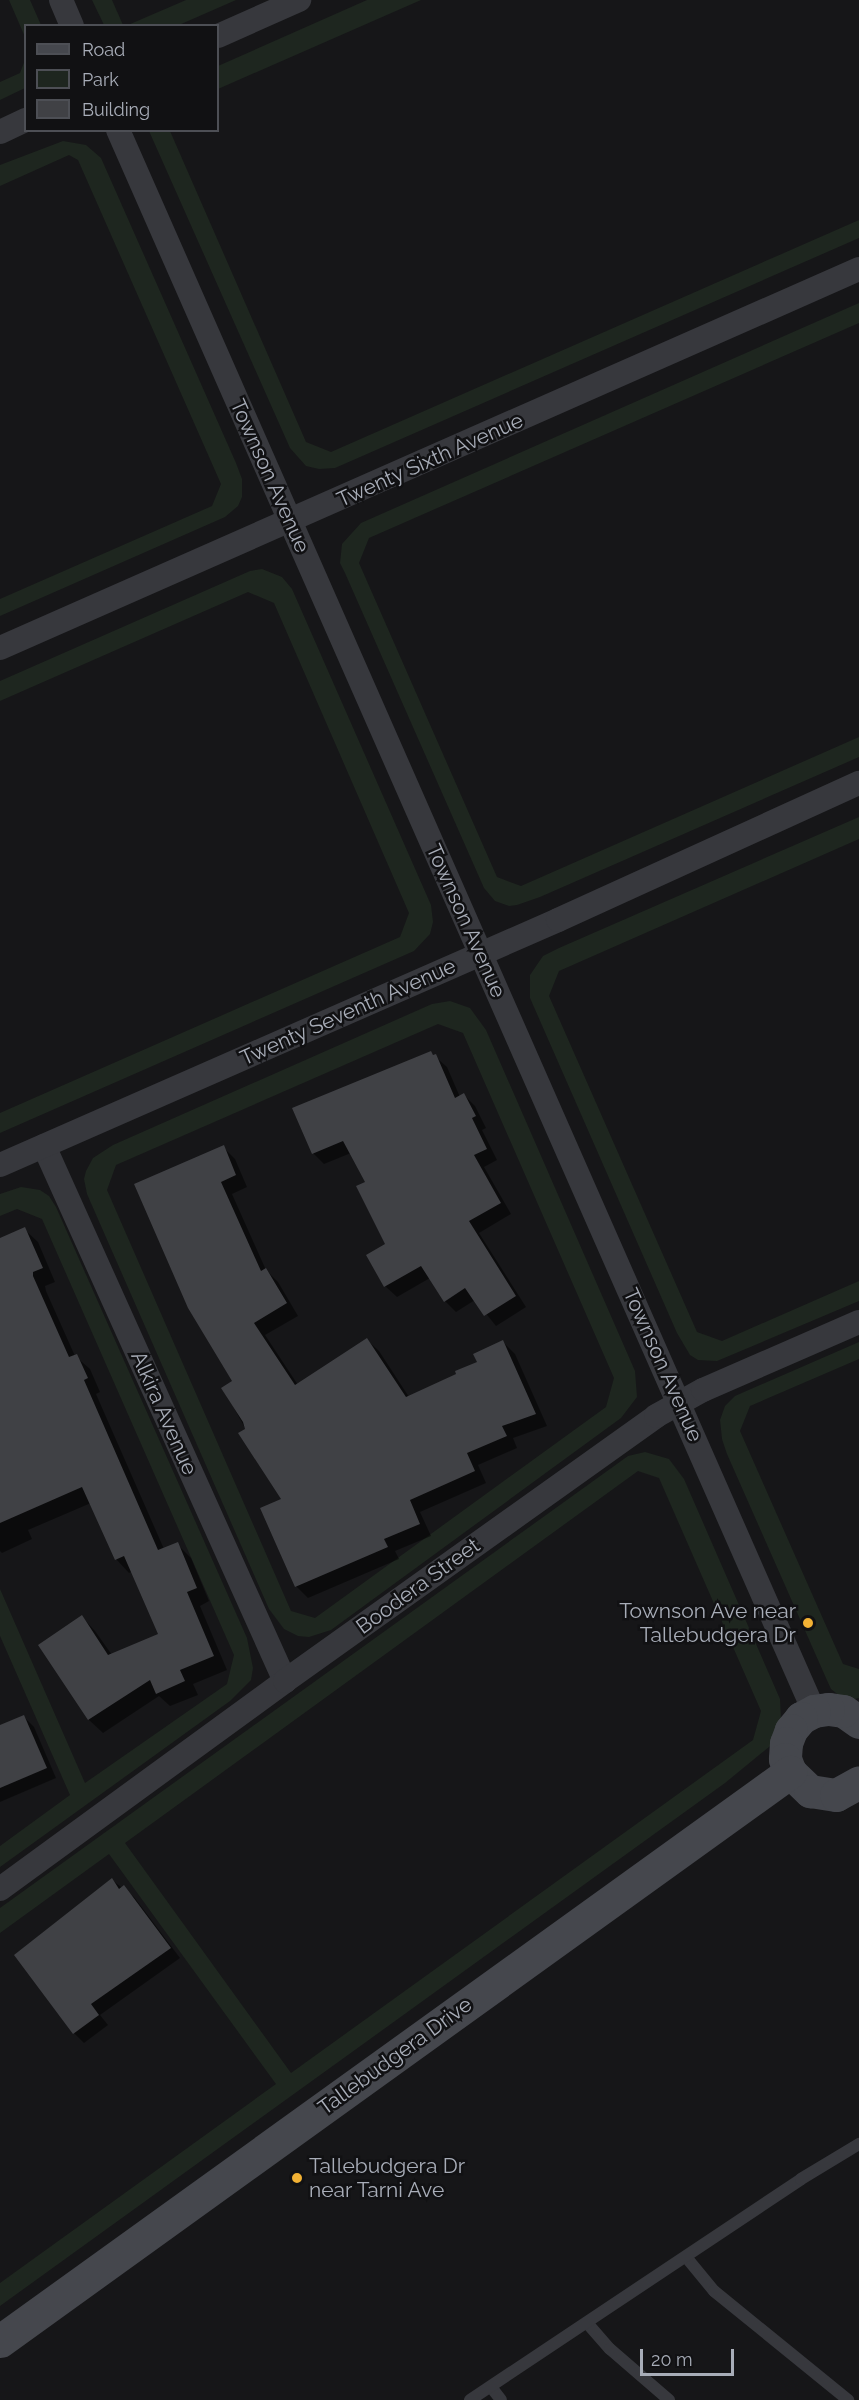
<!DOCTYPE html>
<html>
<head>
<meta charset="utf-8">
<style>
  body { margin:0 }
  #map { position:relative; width:859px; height:2400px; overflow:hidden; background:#161618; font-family:Raleway,sans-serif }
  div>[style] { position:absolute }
  .green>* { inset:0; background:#1e261f }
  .shadow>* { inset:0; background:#0007 }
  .building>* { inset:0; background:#404145 }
  .lane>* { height:12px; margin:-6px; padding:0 6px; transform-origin:6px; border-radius:6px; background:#37383d }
  .street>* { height:24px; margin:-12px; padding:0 12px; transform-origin:12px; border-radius:12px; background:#37383d }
  .secondary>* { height:33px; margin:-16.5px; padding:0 16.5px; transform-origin:16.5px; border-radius:16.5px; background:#45474d }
  .dots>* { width:16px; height:16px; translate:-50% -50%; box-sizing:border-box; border:3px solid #111113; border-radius:50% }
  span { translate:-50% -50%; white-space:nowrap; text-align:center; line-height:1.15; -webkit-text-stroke:5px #111113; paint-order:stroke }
  .street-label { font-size:21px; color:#a8adb8 }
  .poi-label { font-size:21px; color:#a8adb8 }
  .right { translate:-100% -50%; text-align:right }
  .left { translate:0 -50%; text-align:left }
  .legend { position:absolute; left:24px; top:24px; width:195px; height:108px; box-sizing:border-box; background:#111113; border:2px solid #4d4f55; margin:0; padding:8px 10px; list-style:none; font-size:18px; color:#a8adb8 }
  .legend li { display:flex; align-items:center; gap:12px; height:30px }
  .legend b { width:30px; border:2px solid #4d4f55 }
  .scale { position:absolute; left:640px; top:2349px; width:94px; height:27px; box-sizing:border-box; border:3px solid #a8adb8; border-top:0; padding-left:8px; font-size:18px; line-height:21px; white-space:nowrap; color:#a8adb8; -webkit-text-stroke:4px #111113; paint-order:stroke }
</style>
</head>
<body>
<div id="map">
  <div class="green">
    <div style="clip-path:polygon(9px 0,30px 0,41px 25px,26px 26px,25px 37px)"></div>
    <div style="clip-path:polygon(92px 0,112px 0,123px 25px,104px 25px)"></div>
    <div style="clip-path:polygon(186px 0,236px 0,179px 25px,128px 25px)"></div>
    <div style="clip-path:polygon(367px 0,421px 0,218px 89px,218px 66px)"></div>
    <div style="clip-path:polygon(25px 60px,25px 88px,0 100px,0 82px,20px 73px)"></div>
    <div style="clip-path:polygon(149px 131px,170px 131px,306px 442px,331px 452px,859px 220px,859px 238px,335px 468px,319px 469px,306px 466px,290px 448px)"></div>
    <div style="clip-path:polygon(63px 141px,86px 145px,101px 158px,236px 463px,242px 479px,242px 497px,238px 506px,225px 517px,0 616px,0 599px,212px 506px,221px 484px,78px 160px,69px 155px,0 186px,0 165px)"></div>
    <div style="clip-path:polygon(859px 303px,859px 323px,369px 538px,359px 563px,497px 877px,521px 886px,859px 737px,859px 757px,540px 897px,517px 905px,509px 906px,495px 901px,484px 888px,345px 573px,340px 563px,342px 544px,361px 523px)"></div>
    <div style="clip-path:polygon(262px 569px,282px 577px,292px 589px,431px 905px,433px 922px,430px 934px,414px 951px,0 1133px,0 1113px,400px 937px,409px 913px,274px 603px,248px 592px,0 701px,0 681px,250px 571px)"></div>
    <div style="clip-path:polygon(859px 817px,859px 839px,559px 971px,549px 996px,697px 1332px,722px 1341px,859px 1281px,859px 1301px,717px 1361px,698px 1360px,690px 1355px,677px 1333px,530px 998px,530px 975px,543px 956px,559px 948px)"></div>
    <div style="clip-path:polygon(evenodd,450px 1001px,470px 1008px,486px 1030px,635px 1371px,637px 1397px,621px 1418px,331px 1630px,309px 1637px,298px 1636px,284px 1629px,269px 1609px,87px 1194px,84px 1179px,86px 1171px,93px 1158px,113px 1145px,432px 1004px,450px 1001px,438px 1024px,463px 1033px,614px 1378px,606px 1407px,315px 1618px,291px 1611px,107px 1190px,116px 1165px,438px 1024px)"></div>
    <div style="clip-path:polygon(21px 1187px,40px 1190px,49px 1196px,56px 1207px,247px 1638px,253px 1668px,251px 1680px,230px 1701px,0 1867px,0 1846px,70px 1795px,0 1636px,0 1589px,85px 1783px,227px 1684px,234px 1655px,42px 1219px,17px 1209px,0 1216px,0 1194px)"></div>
    <div style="clip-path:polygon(859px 1342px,859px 1359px,750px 1406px,740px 1431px,843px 1664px,859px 1669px,859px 1698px,851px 1700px,841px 1697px,831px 1689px,826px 1678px,727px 1454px,722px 1439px,720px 1420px,725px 1406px,735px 1396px)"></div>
    <div style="clip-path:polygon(evenodd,645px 1452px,669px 1459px,684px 1479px,780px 1699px,781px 1719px,775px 1742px,725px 1783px,0 2306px,0 2283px,276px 2084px,109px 1854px,0 1933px,0 1908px,628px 1456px,645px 1452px,638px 1471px,659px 1478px,761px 1711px,753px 1740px,291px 2073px,125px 1843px,638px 1471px)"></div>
  </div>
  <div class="shadow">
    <div style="clip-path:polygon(431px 1053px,447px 1067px,460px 1097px,464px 1095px,475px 1106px,486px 1128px,482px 1130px,497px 1160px,484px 1167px,511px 1214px,479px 1233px,526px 1307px,496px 1326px,475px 1300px,456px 1312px,445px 1301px,430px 1278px,397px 1297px,385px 1286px,387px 1244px,367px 1182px,351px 1153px,324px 1164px,313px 1153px)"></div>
    <div style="clip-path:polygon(223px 1147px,235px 1159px,247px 1187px,232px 1194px,266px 1270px,278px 1282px,298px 1316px,265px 1335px,298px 1385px,367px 1340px,379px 1351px,409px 1397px,479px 1363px,503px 1342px,515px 1354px,547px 1426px,513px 1438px,517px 1448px,478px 1465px,486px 1483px,420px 1512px,431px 1536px,395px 1551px,399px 1559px,308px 1598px,296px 1586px,284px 1499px,223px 1388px,234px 1381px,189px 1307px)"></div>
    <div style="clip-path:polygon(24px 1229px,38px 1242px,55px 1282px,45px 1286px,46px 1291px,75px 1356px,90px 1369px,100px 1392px,96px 1394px,164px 1549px,177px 1544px,191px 1558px,209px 1601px,200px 1606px,227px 1670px,193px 1684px,198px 1695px,170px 1706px,159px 1696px,103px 1733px,89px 1720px,40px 1645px,82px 1617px,95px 1631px,112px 1655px,160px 1635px,133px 1571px,129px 1573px,116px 1559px,91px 1503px,28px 1530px,32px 1539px,2px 1553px,0 1551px,0 1240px)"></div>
    <div style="clip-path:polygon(24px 1717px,34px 1727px,56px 1778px,0 1802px,0 1742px)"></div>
    <div style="clip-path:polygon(112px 1880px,134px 1897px,180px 1958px,100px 2015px,108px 2025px,84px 2043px,74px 2033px)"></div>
  </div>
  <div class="building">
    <div style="clip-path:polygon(431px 1051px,433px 1055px,436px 1054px,455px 1098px,464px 1093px,476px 1116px,472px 1118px,487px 1149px,474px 1155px,501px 1203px,469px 1221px,516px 1296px,484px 1316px,465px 1288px,444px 1302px,421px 1266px,384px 1287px,366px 1255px,385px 1244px,356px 1186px,365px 1182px,343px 1141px,312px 1154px,292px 1108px)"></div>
    <div style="clip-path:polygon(224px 1145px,236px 1175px,221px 1182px,261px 1271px,266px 1268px,287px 1303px,254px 1323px,295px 1385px,367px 1338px,406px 1397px,456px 1374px,455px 1371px,477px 1362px,473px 1354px,503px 1340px,536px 1414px,502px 1426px,507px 1436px,467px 1453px,475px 1471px,410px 1500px,420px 1524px,384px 1539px,388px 1547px,295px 1587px,260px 1508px,281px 1499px,238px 1433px,245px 1429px,243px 1422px,221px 1388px,232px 1381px,188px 1308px,134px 1184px)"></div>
    <div style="clip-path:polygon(25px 1227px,43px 1268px,33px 1272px,33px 1276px,69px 1357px,77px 1354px,88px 1378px,84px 1380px,158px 1550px,178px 1542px,197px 1588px,187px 1592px,214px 1656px,180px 1670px,185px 1681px,156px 1694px,150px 1680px,88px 1720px,38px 1645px,82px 1615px,108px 1655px,158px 1634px,124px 1556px,115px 1560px,82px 1487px,0 1523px,0 1238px)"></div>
    <div style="clip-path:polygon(24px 1715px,47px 1768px,0 1788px,0 1725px)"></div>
    <div style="clip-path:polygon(112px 1878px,119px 1889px,124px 1885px,171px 1948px,91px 2004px,99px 2015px,73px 2034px,14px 1955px)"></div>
  </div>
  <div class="lane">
    <div style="left:686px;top:2257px;width:44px;rotate:50.5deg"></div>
    <div style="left:714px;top:2291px;width:173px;rotate:39.1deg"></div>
    <div style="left:588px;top:2324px;width:33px;rotate:49deg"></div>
    <div style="left:610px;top:2349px;width:78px;rotate:40.8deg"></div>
    <div style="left:491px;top:2387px;width:16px;rotate:52deg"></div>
    <div style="left:470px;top:2400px;width:398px;rotate:-33.7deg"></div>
    <div style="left:801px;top:2179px;width:68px;rotate:-31.1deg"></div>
  </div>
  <div class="street">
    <div style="left:61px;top:0;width:28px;rotate:67deg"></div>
    <div style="left:218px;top:36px;width:89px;rotate:-24deg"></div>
    <div style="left:118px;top:130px;width:1727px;rotate:66.24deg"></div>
    <div style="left:0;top:132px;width:29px;rotate:-25deg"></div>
    <div style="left:0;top:648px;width:939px;rotate:-23.81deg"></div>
    <div style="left:44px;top:1146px;width:587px;rotate:65.75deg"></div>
    <div style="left:0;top:1165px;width:609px;rotate:-23.7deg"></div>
    <div style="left:558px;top:920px;width:331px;rotate:-24.5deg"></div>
    <div style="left:0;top:1889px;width:353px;rotate:-36.1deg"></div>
    <div style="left:285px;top:1681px;width:456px;rotate:-35.5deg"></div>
    <div style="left:656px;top:1416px;width:54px;rotate:-29deg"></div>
    <div style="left:703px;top:1390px;width:170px;rotate:-23.6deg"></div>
  </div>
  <div class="secondary">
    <div style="left:859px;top:1722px;width:19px;rotate:-145deg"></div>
    <div style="left:843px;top:1711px;width:15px;rotate:-172deg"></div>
    <div style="left:828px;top:1709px;width:14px;rotate:172deg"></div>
    <div style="left:814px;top:1711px;width:15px;rotate:152deg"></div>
    <div style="left:801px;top:1718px;width:16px;rotate:130deg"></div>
    <div style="left:791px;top:1730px;width:14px;rotate:111deg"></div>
    <div style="left:786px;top:1743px;width:16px;rotate:94deg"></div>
    <div style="left:785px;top:1759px;width:14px;rotate:69deg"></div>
    <div style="left:790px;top:1772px;width:28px;rotate:44deg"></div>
    <div style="left:810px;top:1791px;width:26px;rotate:9deg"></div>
    <div style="left:836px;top:1795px;width:26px;rotate:-29deg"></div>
    <div style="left:0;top:2341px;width:974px;rotate:-35.76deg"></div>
  </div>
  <div class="dots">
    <div style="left:808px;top:1623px;background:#f2b134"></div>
    <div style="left:297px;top:2178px;background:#f2b134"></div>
  </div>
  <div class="street-label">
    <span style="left:430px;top:460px;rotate:-24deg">Twenty Sixth Avenue</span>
    <span style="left:270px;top:476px;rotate:66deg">Townson Avenue</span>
    <span style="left:466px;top:921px;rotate:66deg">Townson Avenue</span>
    <span style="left:348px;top:1012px;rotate:-24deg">Twenty Seventh Avenue</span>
    <span style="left:663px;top:1365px;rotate:66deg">Townson Avenue</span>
    <span style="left:164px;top:1413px;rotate:66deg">Alkira Avenue</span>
    <span style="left:418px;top:1586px;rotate:-36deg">Boodera Street</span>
    <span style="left:395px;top:2056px;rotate:-36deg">Tallebudgera Drive</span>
  </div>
  <div class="poi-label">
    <span class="right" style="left:796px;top:1623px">Townson Ave near<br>Tallebudgera Dr</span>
    <span class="left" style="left:309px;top:2178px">Tallebudgera Dr<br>near Tarni Ave</span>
  </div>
  <ul class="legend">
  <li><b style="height:8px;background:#45474d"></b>Road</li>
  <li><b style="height:16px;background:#1e261f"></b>Park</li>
  <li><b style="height:16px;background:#404145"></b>Building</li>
  </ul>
  <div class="scale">20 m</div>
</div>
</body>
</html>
